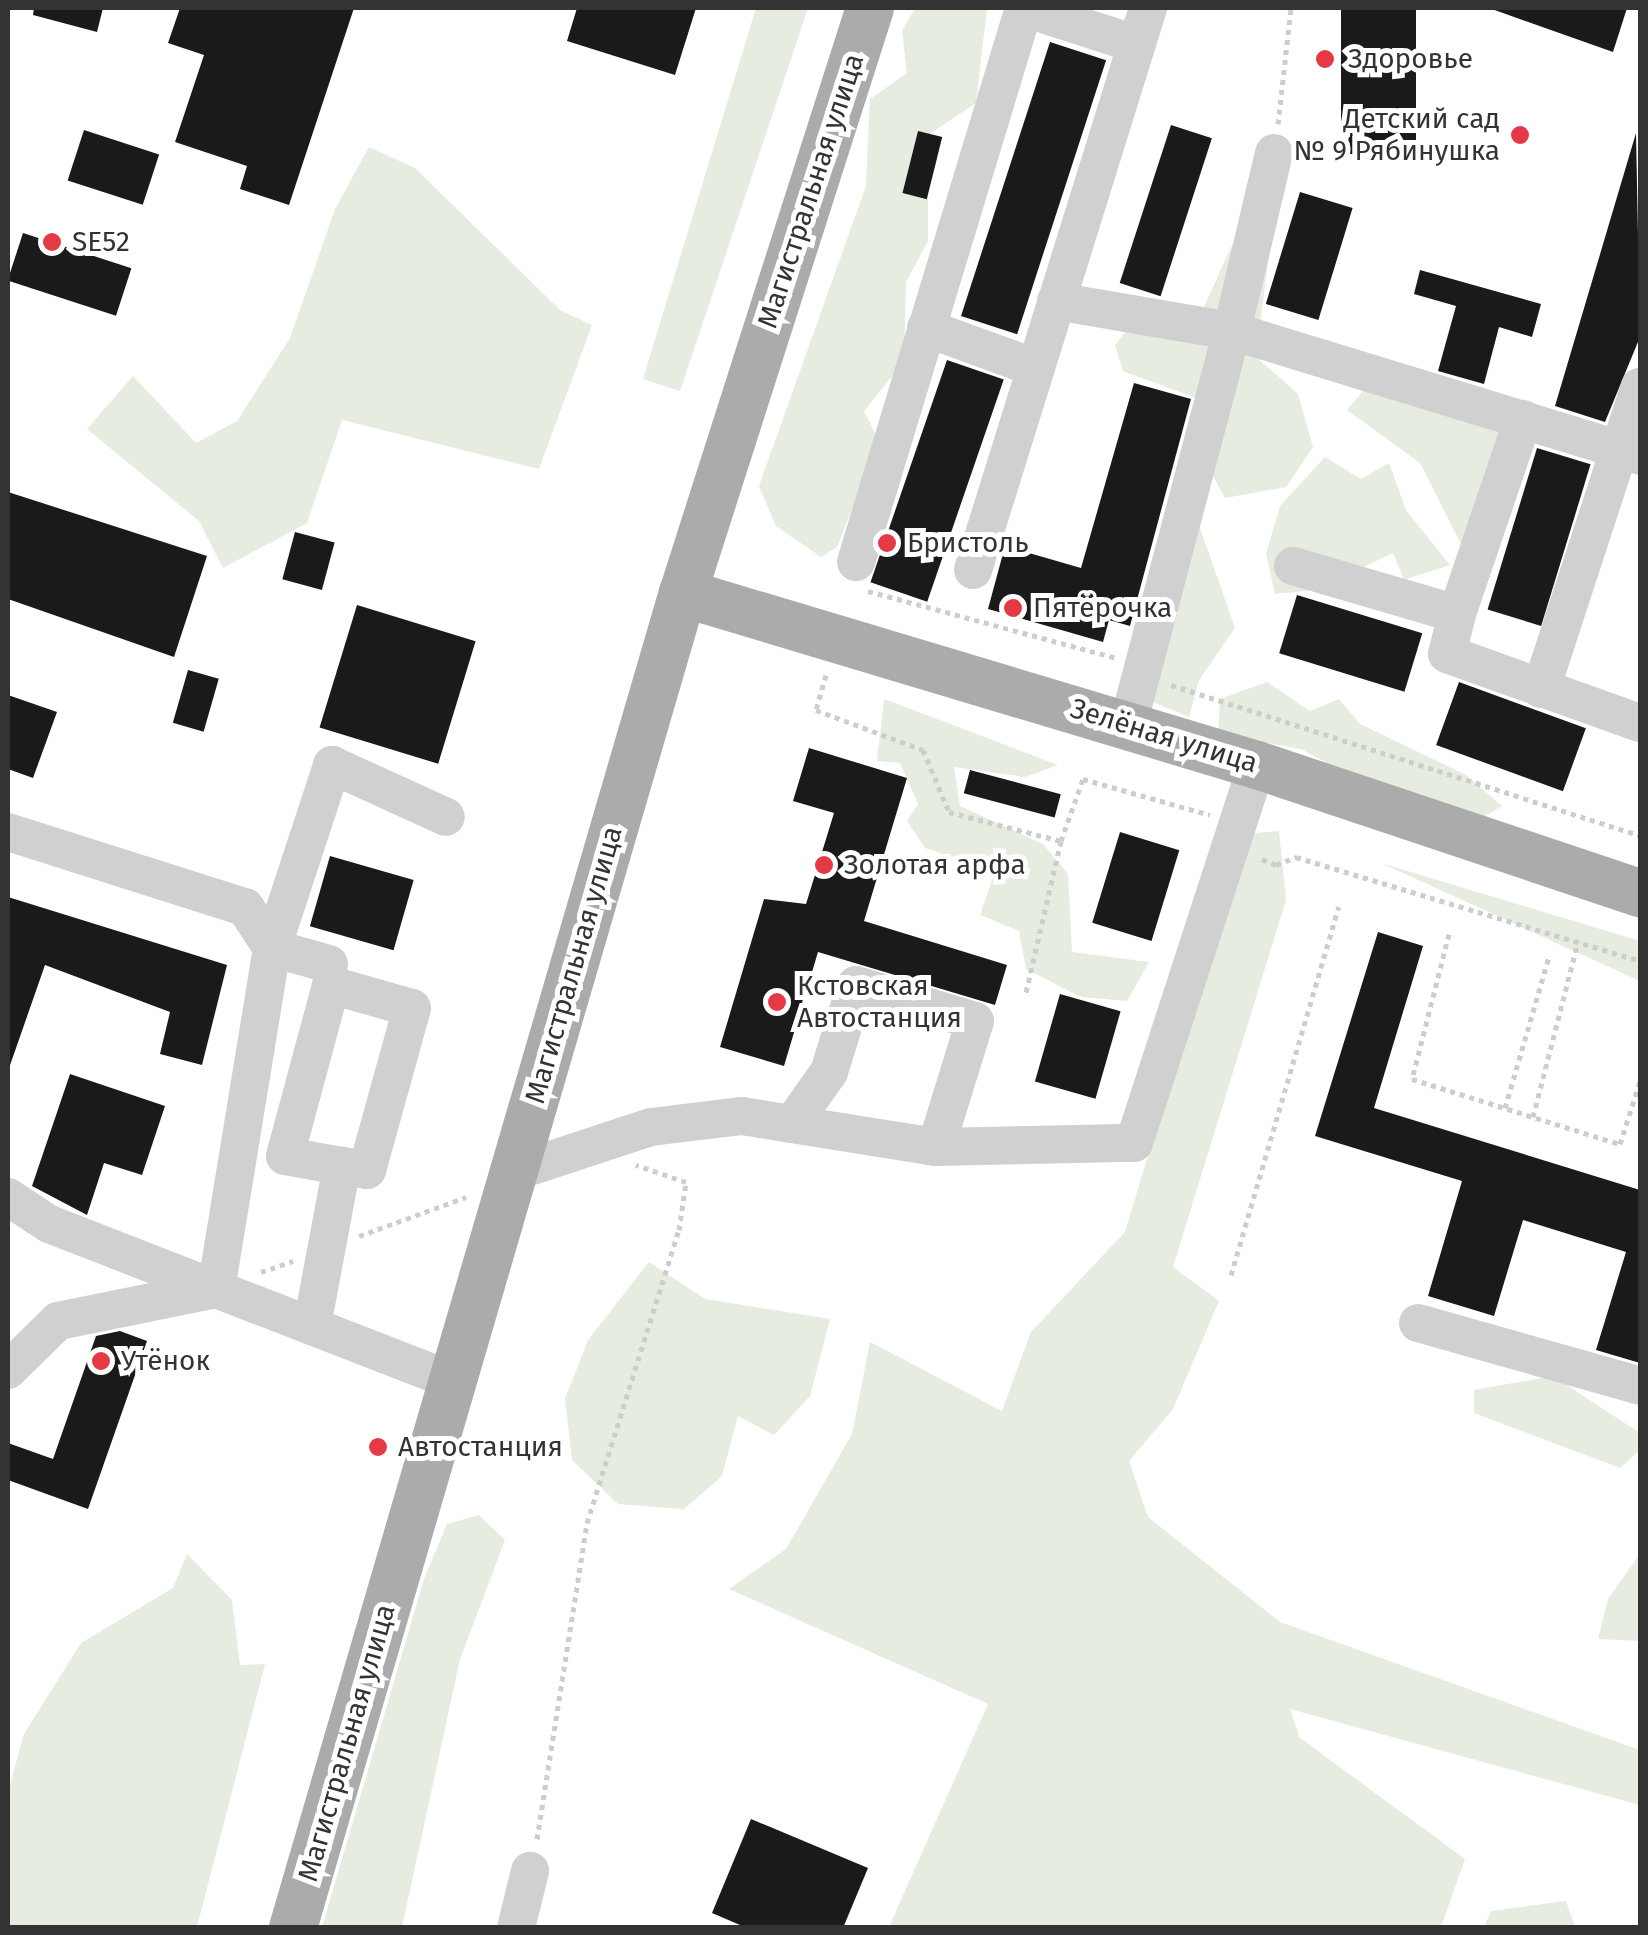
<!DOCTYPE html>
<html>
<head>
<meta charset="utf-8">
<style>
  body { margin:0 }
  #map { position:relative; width:1648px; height:1935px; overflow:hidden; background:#fff; font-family:"Fira Sans",sans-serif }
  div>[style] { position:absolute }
  .green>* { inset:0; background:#e6ecdf }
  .building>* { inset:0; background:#1a1a1a; transform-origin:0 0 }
  .path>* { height:5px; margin-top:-2.5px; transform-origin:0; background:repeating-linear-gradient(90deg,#cdcdcd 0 5px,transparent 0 10px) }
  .minor>* { height:38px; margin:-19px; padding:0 19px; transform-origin:19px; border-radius:19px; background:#d0d0d0 }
  .major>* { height:48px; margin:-24px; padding:0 24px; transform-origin:24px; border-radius:24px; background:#ababab }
  .dots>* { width:28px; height:28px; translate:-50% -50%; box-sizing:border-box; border:5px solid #fff; border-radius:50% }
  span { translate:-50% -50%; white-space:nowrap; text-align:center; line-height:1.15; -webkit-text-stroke:10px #fff; paint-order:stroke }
  .poi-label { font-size:28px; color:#333 }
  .left { translate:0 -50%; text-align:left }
  .right { translate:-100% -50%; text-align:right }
  .street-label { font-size:28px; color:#333 }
  .frame { position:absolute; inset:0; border:10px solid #333; pointer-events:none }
</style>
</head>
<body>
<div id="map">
  <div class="green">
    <div style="clip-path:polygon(756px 8px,808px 8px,680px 391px,643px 379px)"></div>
    <div style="clip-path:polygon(915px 8px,987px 8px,976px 103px,928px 135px,928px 241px,906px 282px,904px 362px,864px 411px,879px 441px,837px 547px,821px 557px,776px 526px,759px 486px,866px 186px,870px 99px,907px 73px,902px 31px)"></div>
    <div style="clip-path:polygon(369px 147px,415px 168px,560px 310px,592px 325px,539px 469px,342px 420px,307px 523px,223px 568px,199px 521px,87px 429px,133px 376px,196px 443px,237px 421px,290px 338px,335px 209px)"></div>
    <div style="clip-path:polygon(1273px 222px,1256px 357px,1298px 394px,1313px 447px,1286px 487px,1225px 498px,1213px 476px,1201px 400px,1123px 371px,1115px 345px,1144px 308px,1195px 327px,1231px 247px)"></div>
    <div style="clip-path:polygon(1369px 384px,1534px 446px,1476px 615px,1451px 604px,1461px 544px,1420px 463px,1347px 410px)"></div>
    <div style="clip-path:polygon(1325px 457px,1361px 479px,1389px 463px,1406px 510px,1450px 565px,1404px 580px,1393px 553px,1315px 590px,1275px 594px,1266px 554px,1280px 506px)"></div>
    <div style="clip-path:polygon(1199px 525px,1235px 628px,1199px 680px,1189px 717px,1148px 700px)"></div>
    <div style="clip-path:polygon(1267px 682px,1310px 711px,1339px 699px,1360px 724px,1466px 775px,1502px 806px,1478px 820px,1349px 775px,1301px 749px,1218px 734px,1220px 699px)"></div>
    <div style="clip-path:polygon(884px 699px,1058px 765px,1025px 777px,954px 767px,960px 806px,1043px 844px,1068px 874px,1072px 952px,1149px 962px,1127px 1001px,1081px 997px,1026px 969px,1019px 931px,980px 915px,995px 871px,925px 848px,907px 821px,918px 804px,900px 763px,877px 761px)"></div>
    <div style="clip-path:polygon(1279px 831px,1286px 900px,1173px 1267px,1219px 1301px,1173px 1409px,1129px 1461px,1148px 1517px,1280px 1622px,1640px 1750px,1640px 1805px,1290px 1709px,1300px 1738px,1465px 1859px,1441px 1927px,889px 1927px,988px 1704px,729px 1589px,786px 1549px,852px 1434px,870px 1342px,1002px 1411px,1031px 1332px,1125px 1232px,1245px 834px)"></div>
    <div style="clip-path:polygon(1381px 863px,1640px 941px,1640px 981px)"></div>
    <div style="clip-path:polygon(649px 1262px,705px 1299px,830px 1319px,810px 1396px,774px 1435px,738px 1416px,722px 1476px,684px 1509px,618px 1504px,572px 1460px,565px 1399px,588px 1340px)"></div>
    <div style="clip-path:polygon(1553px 1376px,1640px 1433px,1640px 1450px,1620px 1468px,1474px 1413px,1474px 1390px)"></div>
    <div style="clip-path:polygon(479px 1515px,505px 1540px,460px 1659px,402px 1927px,322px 1927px,424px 1579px,447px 1524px)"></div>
    <div style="clip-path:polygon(187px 1554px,232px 1600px,240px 1665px,265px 1664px,197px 1927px,8px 1927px,8px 1792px,24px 1734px,81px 1643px,173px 1588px)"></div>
    <div style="clip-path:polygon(1640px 1554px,1640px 1641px,1598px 1639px,1608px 1599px)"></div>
    <div style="clip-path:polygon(1566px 1901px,1575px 1927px,1484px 1927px,1491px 1911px)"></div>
  </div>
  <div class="building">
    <div style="clip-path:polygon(34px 8px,103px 8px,97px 32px,33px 15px)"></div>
    <div style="clip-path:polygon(180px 8px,354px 8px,289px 205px,240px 189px,247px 166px,175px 142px,204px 55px,168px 43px)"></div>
    <div style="clip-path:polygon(577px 8px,696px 8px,675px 75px,567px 41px)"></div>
    <div style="left:1341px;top:8px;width:75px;height:146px"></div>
    <div style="clip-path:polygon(1489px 8px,1627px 8px,1613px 52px)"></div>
    <div style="left:1050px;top:42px;width:59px;height:288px;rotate:18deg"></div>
    <div style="left:1171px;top:125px;width:43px;height:166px;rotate:18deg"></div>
    <div style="left:84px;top:130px;width:79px;height:53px;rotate:18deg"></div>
    <div style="left:918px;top:131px;width:25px;height:64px;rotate:14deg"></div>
    <div style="clip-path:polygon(1636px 133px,1640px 337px,1605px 422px,1555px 406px)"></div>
    <div style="left:1300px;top:192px;width:55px;height:117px;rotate:17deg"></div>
    <div style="left:23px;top:233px;width:114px;height:50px;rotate:18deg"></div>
    <div style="clip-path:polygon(1420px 270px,1541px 304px,1532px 337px,1499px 327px,1484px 384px,1438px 371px,1456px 306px,1414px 294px)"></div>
    <div style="left:947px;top:360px;width:60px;height:235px;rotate:19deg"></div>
    <div style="clip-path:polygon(1134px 383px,1191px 399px,1130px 626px,1109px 620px,1103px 642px,988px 609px,1005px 546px,1081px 568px)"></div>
    <div style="left:1537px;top:448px;width:56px;height:169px;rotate:17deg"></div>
    <div style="clip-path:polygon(8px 492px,207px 556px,174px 657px,8px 599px)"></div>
    <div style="left:295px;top:532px;width:41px;height:49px;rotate:15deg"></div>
    <div style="left:1297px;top:595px;width:131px;height:61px;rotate:17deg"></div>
    <div style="left:357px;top:605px;width:124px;height:128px;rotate:17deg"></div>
    <div style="left:188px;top:670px;width:32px;height:55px;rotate:16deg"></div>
    <div style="left:1459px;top:682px;width:135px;height:67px;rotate:20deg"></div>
    <div style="clip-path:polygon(8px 695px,57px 712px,33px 778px,8px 769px)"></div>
    <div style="clip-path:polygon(809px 748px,907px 778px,864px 921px,1007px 965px,995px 1005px,818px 952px,784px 1066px,720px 1047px,764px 899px,806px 904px,834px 813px,793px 801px)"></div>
    <div style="left:970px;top:770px;width:94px;height:24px;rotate:15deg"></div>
    <div style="left:1120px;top:832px;width:62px;height:95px;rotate:17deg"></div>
    <div style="left:330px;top:856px;width:87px;height:73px;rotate:16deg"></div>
    <div style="clip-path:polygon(8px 897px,227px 965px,202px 1065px,160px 1054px,170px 1012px,45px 965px,8px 1071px)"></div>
    <div style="clip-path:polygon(1378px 932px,1423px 946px,1374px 1108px,1640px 1190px,1640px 1363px,1596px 1350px,1626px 1252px,1523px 1220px,1494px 1316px,1428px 1296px,1462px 1181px,1315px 1136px)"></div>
    <div style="left:1060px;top:994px;width:63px;height:91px;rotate:16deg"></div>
    <div style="clip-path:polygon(70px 1074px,165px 1106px,142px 1175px,104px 1163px,87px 1215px,32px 1186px)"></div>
    <div style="clip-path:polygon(120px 1331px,147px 1341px,88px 1509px,8px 1480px,8px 1443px,53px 1459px,96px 1336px)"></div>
    <div style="clip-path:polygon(751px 1819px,868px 1868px,843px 1928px,747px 1928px,712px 1913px)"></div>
  </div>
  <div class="path">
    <div style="left:1278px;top:124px;width:117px;rotate:-83.6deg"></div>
    <div style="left:868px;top:591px;width:257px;rotate:15.1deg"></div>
    <div style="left:826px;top:675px;width:36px;rotate:106deg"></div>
    <div style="left:816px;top:710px;width:114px;rotate:20.5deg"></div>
    <div style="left:923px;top:750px;width:67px;rotate:67.2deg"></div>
    <div style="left:949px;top:812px;width:116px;rotate:14.5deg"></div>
    <div style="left:1061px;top:841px;width:160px;rotate:103deg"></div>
    <div style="left:1171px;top:685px;width:493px;rotate:17.8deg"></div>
    <div style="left:1061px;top:841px;width:66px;rotate:-70.5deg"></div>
    <div style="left:1083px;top:779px;width:132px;rotate:15.8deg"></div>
    <div style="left:1262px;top:859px;width:15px;rotate:23deg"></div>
    <div style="left:1276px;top:865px;width:22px;rotate:-22deg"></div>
    <div style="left:1296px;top:857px;width:359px;rotate:16.8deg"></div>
    <div style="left:1449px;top:934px;width:150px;rotate:104.3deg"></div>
    <div style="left:1412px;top:1079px;width:218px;rotate:17.4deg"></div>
    <div style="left:1620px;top:1144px;width:66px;rotate:-72.4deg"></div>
    <div style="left:1505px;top:1108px;width:157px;rotate:-73.8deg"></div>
    <div style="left:1533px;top:1117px;width:181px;rotate:-75.6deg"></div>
    <div style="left:359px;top:1236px;width:114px;rotate:-20deg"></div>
    <div style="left:261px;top:1272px;width:34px;rotate:-19deg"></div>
    <div style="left:1231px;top:1275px;width:384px;rotate:-73.7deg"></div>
    <div style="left:537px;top:1839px;width:320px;rotate:-81deg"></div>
    <div style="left:587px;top:1523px;width:307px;rotate:-72.6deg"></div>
    <div style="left:679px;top:1230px;width:49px;rotate:-81.7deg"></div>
    <div style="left:686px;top:1182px;width:53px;rotate:-161.2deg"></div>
  </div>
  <div class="minor">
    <div style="left:1024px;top:8px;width:118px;rotate:17.8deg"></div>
    <div style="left:1274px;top:153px;width:183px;rotate:103.3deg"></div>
    <div style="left:1232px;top:331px;width:427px;rotate:17deg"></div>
    <div style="left:1056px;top:301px;width:179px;rotate:9.7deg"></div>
    <div style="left:1232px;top:331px;width:407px;rotate:104.8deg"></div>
    <div style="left:926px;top:328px;width:117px;rotate:20deg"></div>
    <div style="left:856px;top:562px;width:579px;rotate:-73.13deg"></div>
    <div style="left:1293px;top:566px;width:171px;rotate:16.3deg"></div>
    <div style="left:1457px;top:614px;width:206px;rotate:-71.3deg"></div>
    <div style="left:973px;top:570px;width:589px;rotate:-72.7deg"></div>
    <div style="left:1457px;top:614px;width:41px;rotate:104deg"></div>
    <div style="left:1447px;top:654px;width:205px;rotate:19.7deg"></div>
    <div style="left:1541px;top:689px;width:318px;rotate:-71.9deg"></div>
    <div style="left:8px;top:832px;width:249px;rotate:17.6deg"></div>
    <div style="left:245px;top:907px;width:49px;rotate:56.6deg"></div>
    <div style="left:272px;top:948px;width:346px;rotate:99.3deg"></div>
    <div style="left:216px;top:1289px;width:179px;rotate:-158.7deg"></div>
    <div style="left:49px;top:1224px;width:49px;rotate:-146.6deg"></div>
    <div style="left:329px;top:964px;width:59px;rotate:-164.3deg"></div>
    <div style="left:272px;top:948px;width:193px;rotate:-71.8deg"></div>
    <div style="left:332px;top:765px;width:125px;rotate:24.5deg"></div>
    <div style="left:795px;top:1120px;width:59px;rotate:-54.7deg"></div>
    <div style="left:829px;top:1072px;width:91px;rotate:-72.8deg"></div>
    <div style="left:856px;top:985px;width:124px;rotate:16.8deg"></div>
    <div style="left:975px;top:1021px;width:132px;rotate:107.2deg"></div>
    <div style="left:514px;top:1172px;width:144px;rotate:-18.2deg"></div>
    <div style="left:651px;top:1127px;width:92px;rotate:-6.9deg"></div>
    <div style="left:742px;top:1116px;width:196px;rotate:9.1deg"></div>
    <div style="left:936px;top:1147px;width:198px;rotate:-1.2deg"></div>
    <div style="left:1134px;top:1143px;width:398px;rotate:-72deg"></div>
    <div style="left:1418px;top:1323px;width:231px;rotate:15.8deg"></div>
    <div style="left:312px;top:1326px;width:163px;rotate:-79.4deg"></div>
    <div style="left:342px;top:1166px;width:58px;rotate:-170deg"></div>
    <div style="left:285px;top:1156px;width:177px;rotate:-74.9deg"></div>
    <div style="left:331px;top:985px;width:84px;rotate:15.9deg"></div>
    <div style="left:412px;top:1008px;width:168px;rotate:105.5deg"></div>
    <div style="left:367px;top:1170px;width:25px;rotate:-171deg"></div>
    <div style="left:8px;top:1370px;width:70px;rotate:-44.4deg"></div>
    <div style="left:58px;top:1321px;width:161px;rotate:-11.4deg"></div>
    <div style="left:216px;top:1289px;width:254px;rotate:21.2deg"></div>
    <div style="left:516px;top:1928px;width:59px;rotate:-76.2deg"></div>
  </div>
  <div class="major">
    <div style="left:683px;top:593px;width:599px;rotate:16.68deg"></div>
    <div style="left:1257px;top:765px;width:404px;rotate:18.5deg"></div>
    <div style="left:293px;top:1928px;width:1391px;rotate:-73.72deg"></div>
    <div style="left:683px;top:593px;width:614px;rotate:-72.27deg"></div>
  </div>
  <div class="dots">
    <div style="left:1325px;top:59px;background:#e63946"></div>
    <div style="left:1520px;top:135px;background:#e63946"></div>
    <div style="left:52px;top:242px;background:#e63946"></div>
    <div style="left:887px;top:543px;background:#e63946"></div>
    <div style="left:1013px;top:608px;background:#e63946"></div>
    <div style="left:824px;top:865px;background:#e63946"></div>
    <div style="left:777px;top:1002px;background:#e63946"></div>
    <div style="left:101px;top:1361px;background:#e63946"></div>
    <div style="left:378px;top:1447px;background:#e63946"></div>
  </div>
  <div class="poi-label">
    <span class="left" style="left:1348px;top:59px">Здоровье</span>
    <span class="right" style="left:1500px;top:135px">Детский сад<br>№ 9 Рябинушка</span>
    <span class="left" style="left:72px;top:242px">SE52</span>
    <span class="left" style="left:907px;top:543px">Бристоль</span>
    <span class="left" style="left:1033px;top:608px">Пятёрочка</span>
    <span class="left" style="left:844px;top:865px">Золотая арфа</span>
    <span class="left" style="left:797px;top:1002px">Кстовская<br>Автостанция</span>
    <span class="left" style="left:121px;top:1361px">Утёнок</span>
    <span class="left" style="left:398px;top:1447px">Автостанция</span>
  </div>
  <div class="street-label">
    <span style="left:811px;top:191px;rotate:-72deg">Магистральная улица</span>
    <span style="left:1164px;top:736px;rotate:17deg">Зелёная улица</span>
    <span style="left:574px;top:965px;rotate:-74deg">Магистральная улица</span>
    <span style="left:347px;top:1743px;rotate:-74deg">Магистральная улица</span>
  </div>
  <div class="frame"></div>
</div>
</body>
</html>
